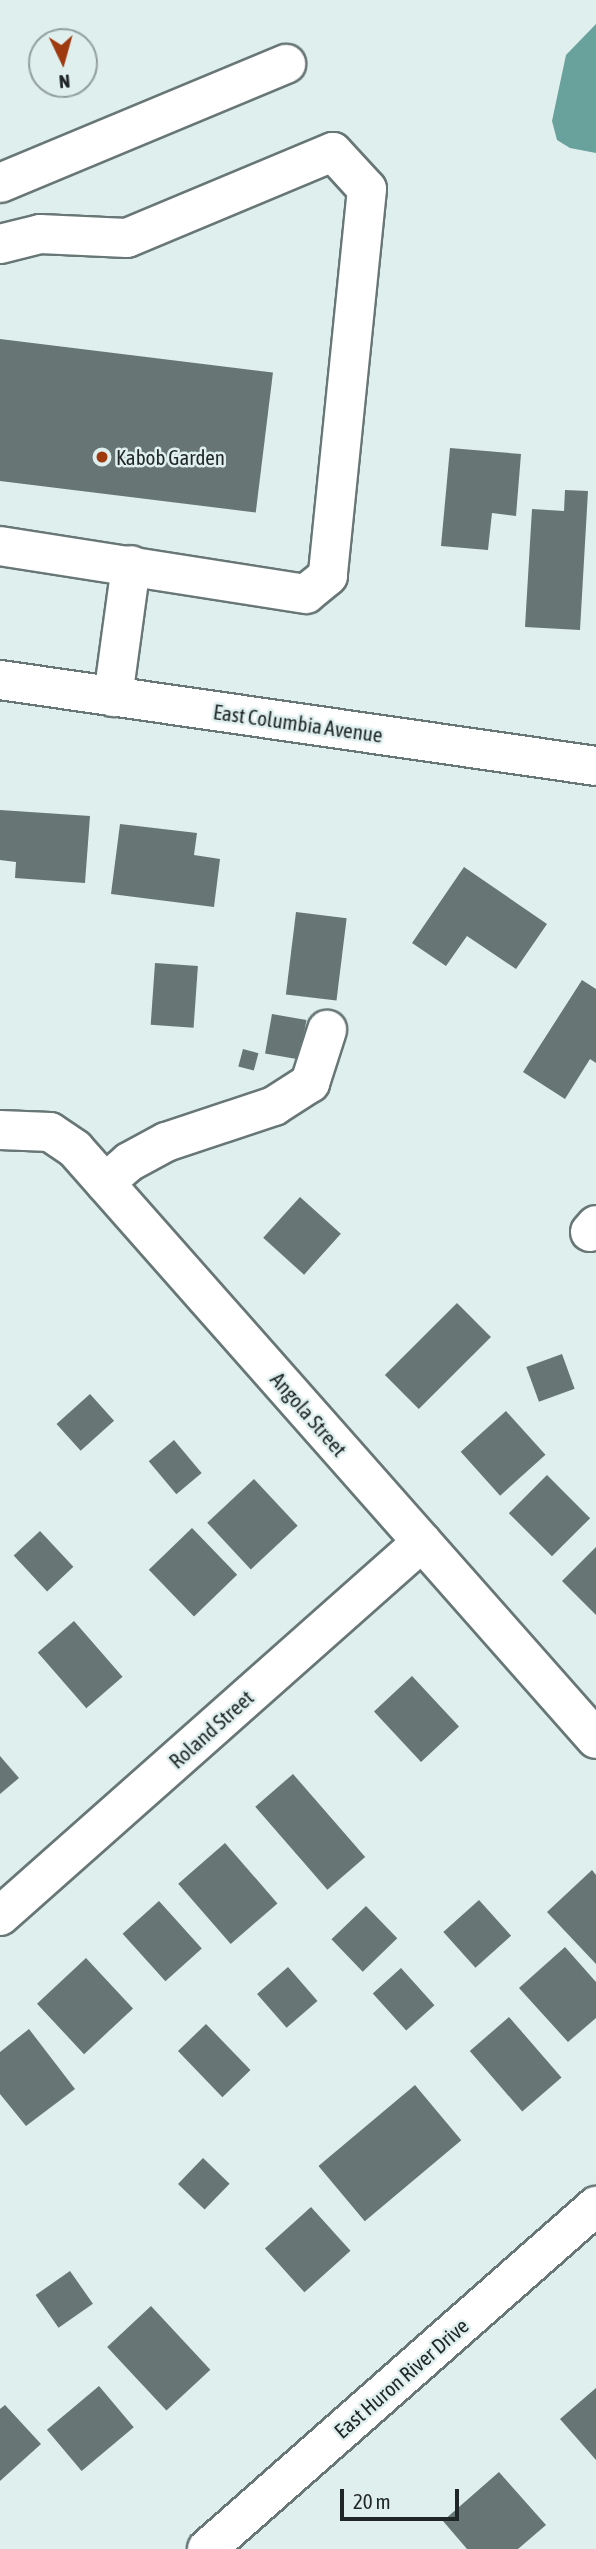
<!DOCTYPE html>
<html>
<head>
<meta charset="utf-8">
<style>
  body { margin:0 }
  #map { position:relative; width:596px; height:2549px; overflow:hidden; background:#deefee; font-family:"Asap Condensed",sans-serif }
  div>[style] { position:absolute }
  .water>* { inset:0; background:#69a29d }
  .building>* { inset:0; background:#677675; transform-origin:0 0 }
  .roads { filter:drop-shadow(2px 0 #687776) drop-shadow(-2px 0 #687776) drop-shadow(0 2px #687776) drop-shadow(0 -2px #687776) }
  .minor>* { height:38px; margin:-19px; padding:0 19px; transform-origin:19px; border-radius:19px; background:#fff }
  .major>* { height:38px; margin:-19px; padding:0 19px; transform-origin:19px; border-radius:19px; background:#fff }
  .dots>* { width:19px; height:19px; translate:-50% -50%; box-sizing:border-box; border:4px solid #deefee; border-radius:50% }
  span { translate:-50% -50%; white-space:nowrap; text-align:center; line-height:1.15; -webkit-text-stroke:5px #deefee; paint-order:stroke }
  .poi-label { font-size:21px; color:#1f2625 }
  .left { translate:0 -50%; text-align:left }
  .street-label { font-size:21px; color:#1f2625 }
  .north { position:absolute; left:28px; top:28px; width:70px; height:70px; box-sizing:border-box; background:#deefee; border:2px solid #929f9e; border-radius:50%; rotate:175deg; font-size:19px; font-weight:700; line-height:28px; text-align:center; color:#1f2625 }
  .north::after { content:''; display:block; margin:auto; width:24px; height:32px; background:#9f390f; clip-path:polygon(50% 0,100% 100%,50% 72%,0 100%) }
  .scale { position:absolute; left:340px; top:2489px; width:119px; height:32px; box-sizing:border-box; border:4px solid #1f2625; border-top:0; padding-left:9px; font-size:21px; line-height:24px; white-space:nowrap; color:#1f2625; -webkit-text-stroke:5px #deefee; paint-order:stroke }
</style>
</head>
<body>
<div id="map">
  <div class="water">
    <div style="clip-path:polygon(596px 24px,596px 153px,570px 148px,557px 140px,552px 121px,566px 55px)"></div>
  </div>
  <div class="building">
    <div style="left:0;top:339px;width:275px;height:141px;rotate:7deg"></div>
    <div style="clip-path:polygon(450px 448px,521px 454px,516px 516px,492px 513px,488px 550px,441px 546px)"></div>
    <div style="clip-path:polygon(565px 490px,588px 491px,580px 630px,525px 627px,532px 509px,564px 511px)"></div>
    <div style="clip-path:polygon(0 810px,90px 816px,85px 883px,15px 878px,16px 862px,0 860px)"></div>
    <div style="clip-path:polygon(120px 824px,197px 833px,194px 855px,220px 859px,214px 907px,111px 894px)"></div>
    <div style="clip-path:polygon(464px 867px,547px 924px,516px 969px,467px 936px,446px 966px,412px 943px)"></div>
    <div style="left:296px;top:912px;width:51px;height:83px;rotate:7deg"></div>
    <div style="left:155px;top:963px;width:43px;height:62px;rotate:4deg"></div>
    <div style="clip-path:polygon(582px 980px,596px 989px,596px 1063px,590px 1059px,565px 1099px,523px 1072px)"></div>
    <div style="left:272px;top:1014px;width:35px;height:40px;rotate:10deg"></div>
    <div style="left:243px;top:1049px;width:16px;height:18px;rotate:15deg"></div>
    <div style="left:300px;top:1197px;width:55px;height:55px;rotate:42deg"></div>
    <div style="left:457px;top:1303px;width:48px;height:102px;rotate:45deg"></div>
    <div style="left:562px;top:1354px;width:37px;height:38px;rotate:70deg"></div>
    <div style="left:90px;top:1394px;width:36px;height:45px;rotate:48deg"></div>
    <div style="left:506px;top:1411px;width:59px;height:61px;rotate:48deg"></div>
    <div style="left:174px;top:1440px;width:43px;height:33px;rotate:50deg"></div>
    <div style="left:547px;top:1475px;width:61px;height:54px;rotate:45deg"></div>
    <div style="left:254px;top:1479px;width:64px;height:64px;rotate:47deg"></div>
    <div style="left:192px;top:1528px;width:65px;height:60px;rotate:46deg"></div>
    <div style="left:40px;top:1531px;width:49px;height:36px;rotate:47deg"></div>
    <div style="clip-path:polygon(596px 1547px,596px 1615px,562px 1581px)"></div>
    <div style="left:74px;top:1621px;width:74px;height:48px;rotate:49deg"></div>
    <div style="left:412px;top:1676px;width:69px;height:52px;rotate:47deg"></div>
    <div style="clip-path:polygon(0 1756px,19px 1778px,0 1794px)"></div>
    <div style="left:293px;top:1774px;width:110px;height:50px;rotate:49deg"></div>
    <div style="left:225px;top:1843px;width:80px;height:62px;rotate:49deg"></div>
    <div style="clip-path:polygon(592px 1870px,596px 1875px,596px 1964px,547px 1912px)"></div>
    <div style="left:479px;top:1900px;width:48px;height:48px;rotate:48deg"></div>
    <div style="left:159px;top:1901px;width:64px;height:49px;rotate:48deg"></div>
    <div style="left:366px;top:1906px;width:45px;height:48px;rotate:46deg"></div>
    <div style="clip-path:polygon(565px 1947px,596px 1982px,596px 2018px,568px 2042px,519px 1988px)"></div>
    <div style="left:86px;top:1958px;width:69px;height:67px;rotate:47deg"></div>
    <div style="left:288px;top:1967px;width:45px;height:41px;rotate:49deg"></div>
    <div style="left:401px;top:1968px;width:50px;height:38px;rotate:48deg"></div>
    <div style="left:509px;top:2017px;width:80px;height:52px;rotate:49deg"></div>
    <div style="left:206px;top:2024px;width:64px;height:39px;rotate:46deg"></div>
    <div style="clip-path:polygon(29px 2029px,75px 2089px,26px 2126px,0 2094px,0 2052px)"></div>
    <div style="left:415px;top:2085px;width:72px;height:126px;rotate:50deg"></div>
    <div style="left:203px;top:2158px;width:37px;height:36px;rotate:44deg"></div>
    <div style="left:311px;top:2207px;width:59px;height:62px;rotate:48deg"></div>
    <div style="left:70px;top:2271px;width:40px;height:42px;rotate:55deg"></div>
    <div style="left:151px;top:2306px;width:87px;height:60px;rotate:47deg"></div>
    <div style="left:99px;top:2386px;width:54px;height:68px;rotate:50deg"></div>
    <div style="clip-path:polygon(596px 2388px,596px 2460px,560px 2419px)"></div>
    <div style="clip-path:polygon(5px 2405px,41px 2444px,0 2481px,0 2409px)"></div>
    <div style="clip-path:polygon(499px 2472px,546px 2525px,518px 2549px,467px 2549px,443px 2521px)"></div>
  </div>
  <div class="roads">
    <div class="minor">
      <div style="left:0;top:183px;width:310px;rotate:-22.6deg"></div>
      <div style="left:0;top:244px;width:41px;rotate:-14deg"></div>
      <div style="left:40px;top:234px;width:87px;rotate:2.6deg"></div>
      <div style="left:127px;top:238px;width:223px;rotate:-22.7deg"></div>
      <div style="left:333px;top:152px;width:50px;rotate:47.4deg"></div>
      <div style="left:367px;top:189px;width:389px;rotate:95.8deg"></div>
      <div style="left:328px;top:576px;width:28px;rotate:141deg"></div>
      <div style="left:306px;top:594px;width:310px;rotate:-171.1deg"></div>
      <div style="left:0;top:680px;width:602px;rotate:8.21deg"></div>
      <div style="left:113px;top:697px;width:133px;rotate:-82.2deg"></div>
      <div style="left:0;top:1130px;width:50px;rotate:2.3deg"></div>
      <div style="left:50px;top:1132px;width:30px;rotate:34deg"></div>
      <div style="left:75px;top:1149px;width:787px;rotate:48.55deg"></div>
      <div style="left:105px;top:1183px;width:32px;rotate:-41deg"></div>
      <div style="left:129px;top:1162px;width:42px;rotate:-28.4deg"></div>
      <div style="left:166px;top:1142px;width:114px;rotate:-18.4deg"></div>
      <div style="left:274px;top:1106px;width:43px;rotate:-32.6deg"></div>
      <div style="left:310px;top:1083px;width:56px;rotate:-72.2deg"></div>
      <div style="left:590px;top:1232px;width:9px;rotate:-49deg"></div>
      <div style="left:0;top:1916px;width:564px;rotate:-41.55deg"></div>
    </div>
    <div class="major">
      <div style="left:207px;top:2549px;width:519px;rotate:-41.4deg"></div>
    </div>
  </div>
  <div class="dots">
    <div style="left:102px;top:457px;background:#9f390f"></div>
  </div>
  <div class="poi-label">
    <span class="left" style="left:116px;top:457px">Kabob Garden</span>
  </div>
  <div class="street-label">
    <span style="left:298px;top:723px;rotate:8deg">East Columbia Avenue</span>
    <span style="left:309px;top:1414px;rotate:49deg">Angola Street</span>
    <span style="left:211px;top:1729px;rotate:-42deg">Roland Street</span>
    <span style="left:401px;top:2378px;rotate:-41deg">East Huron River Drive</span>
  </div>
  <div class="north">N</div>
  <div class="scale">20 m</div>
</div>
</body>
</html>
